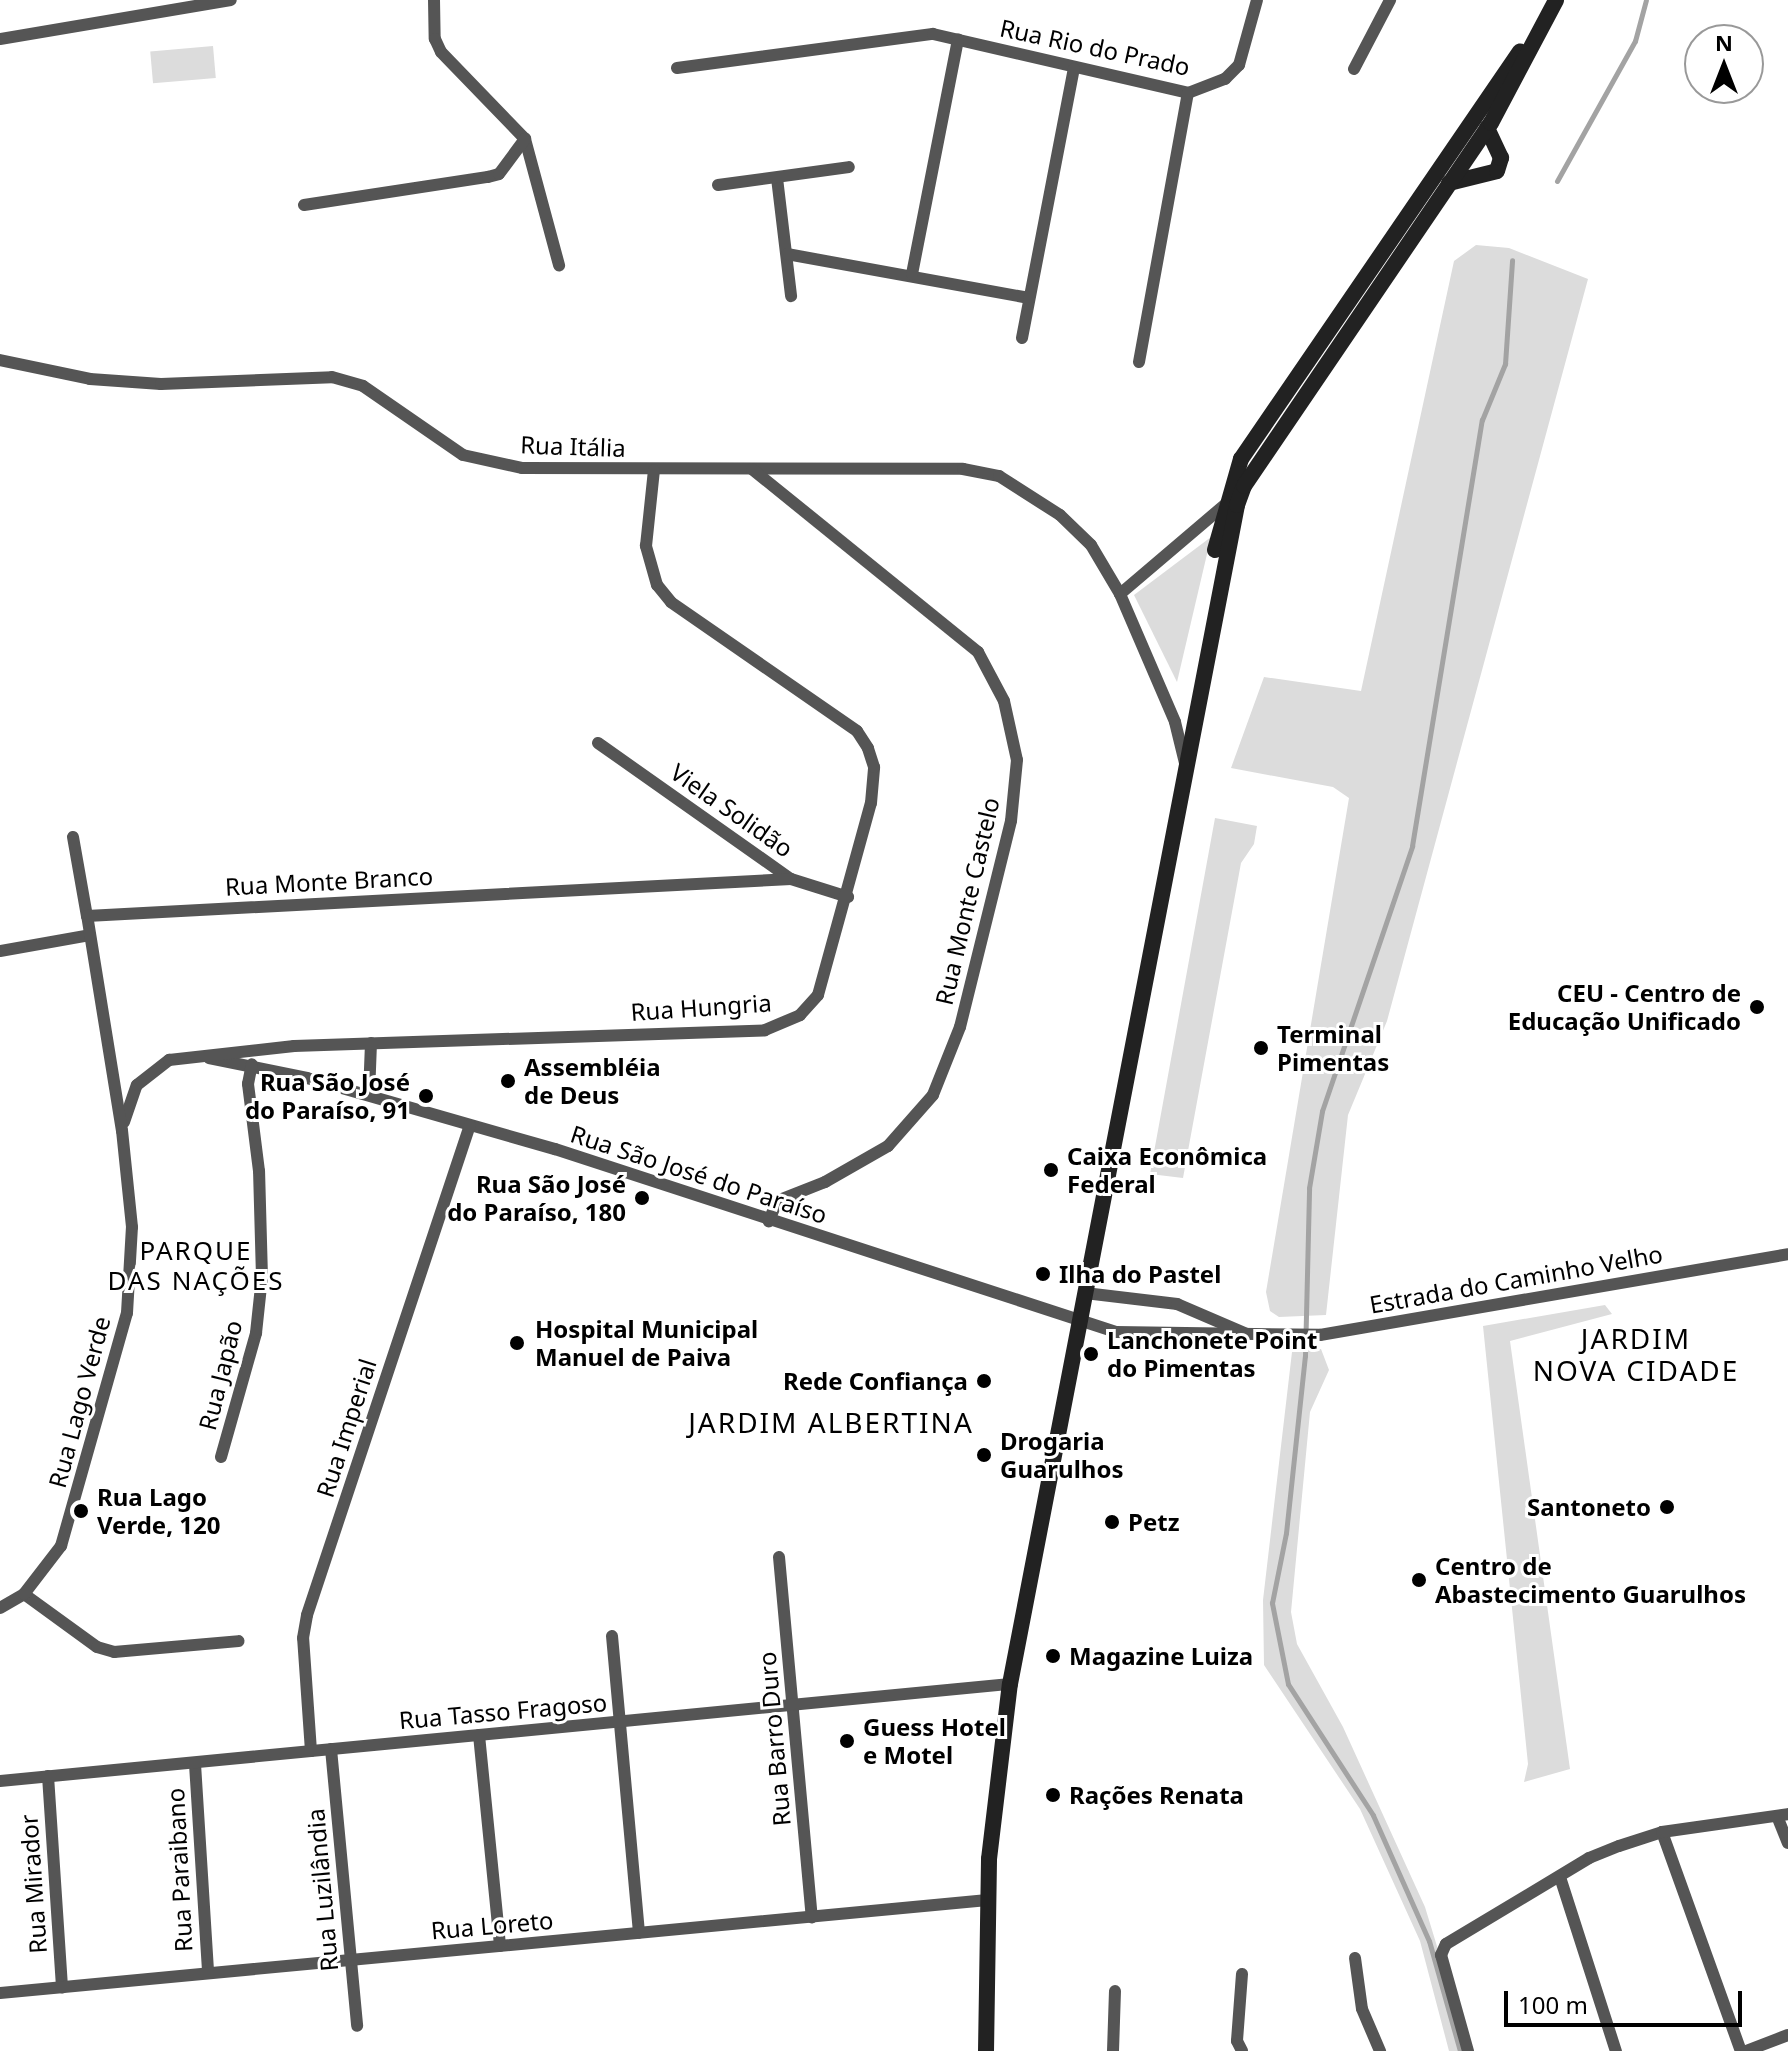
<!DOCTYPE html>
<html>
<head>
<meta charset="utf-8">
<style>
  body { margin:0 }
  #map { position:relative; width:1788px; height:2051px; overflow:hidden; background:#fff; font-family:"Noto Sans",sans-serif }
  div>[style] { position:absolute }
  .green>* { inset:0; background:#dcdcdc; transform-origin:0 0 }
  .stream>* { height:5px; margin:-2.5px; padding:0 2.5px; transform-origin:2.5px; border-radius:2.5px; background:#a3a3a3 }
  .street>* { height:12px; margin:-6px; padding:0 6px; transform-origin:6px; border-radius:6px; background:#555 }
  .secondary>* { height:16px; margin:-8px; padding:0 8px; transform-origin:8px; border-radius:8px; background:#222 }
  .dots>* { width:22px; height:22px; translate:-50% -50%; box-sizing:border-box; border:4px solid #fff; border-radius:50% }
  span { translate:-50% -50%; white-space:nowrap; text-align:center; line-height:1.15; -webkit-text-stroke:6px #fff; paint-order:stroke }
  .street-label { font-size:24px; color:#000 }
  .poi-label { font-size:24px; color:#000; font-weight:700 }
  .right { translate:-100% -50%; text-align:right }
  .left { translate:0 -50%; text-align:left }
  .neighbourhood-label { font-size:26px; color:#000; letter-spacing:2px }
  .quarter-label { font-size:28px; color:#000; letter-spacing:2px }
  .north { position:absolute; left:1684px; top:24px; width:80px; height:80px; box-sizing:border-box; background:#fff; border:2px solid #999; border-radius:50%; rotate:0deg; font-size:22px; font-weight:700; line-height:32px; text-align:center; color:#000 }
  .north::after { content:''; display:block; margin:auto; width:28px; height:36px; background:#000; clip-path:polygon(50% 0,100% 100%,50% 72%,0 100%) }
  .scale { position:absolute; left:1504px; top:1991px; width:238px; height:36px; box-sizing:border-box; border:4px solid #000; border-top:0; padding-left:10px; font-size:24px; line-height:28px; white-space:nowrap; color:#000; -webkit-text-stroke:6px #fff; paint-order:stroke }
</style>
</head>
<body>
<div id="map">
  <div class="green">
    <div style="left:213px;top:46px;width:32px;height:63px;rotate:85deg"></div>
    <div style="clip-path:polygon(1476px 245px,1509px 248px,1588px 279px,1387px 1021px,1348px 1115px,1326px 1315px,1279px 1317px,1270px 1311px,1266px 1292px,1349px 798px,1333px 787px,1231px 768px,1264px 677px,1361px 691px,1454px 261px)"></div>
    <div style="clip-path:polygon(1211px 537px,1177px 682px,1134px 595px)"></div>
    <div style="clip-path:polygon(1215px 818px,1257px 826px,1254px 844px,1241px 863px,1183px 1178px,1150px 1174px)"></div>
    <div style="clip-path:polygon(1605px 1305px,1612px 1314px,1510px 1341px,1570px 1769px,1524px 1782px,1528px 1764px,1483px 1326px)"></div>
    <div style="clip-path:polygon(1321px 1349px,1329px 1370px,1310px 1412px,1291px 1612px,1297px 1644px,1343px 1727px,1425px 1907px,1469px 2051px,1449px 2051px,1420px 1941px,1360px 1809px,1264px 1665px,1263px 1600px,1292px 1352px)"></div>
  </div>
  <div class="stream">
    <div style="left:1557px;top:181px;width:160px;rotate:-60.9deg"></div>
    <div style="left:1635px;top:41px;width:42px;rotate:-75deg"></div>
    <div style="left:1460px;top:2051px;width:114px;rotate:-105.7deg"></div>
    <div style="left:1429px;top:1941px;width:138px;rotate:-114deg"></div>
    <div style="left:1373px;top:1815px;width:156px;rotate:-123deg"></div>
    <div style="left:1288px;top:1684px;width:83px;rotate:-101.2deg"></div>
    <div style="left:1272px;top:1603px;width:71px;rotate:-78.7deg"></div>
    <div style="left:1286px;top:1533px;width:178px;rotate:-83.9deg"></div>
    <div style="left:1305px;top:1356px;width:168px;rotate:-88.6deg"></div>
    <div style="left:1309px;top:1188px;width:78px;rotate:-80.4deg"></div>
    <div style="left:1322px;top:1111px;width:280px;rotate:-71.2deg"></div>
    <div style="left:1412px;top:846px;width:432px;rotate:-80.7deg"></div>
    <div style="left:1482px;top:420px;width:61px;rotate:-67.7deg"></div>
    <div style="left:1505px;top:364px;width:104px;rotate:-86.1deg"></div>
  </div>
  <div class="street">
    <div style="left:434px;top:0;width:39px;rotate:89deg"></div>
    <div style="left:435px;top:39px;width:14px;rotate:65deg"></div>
    <div style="left:441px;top:52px;width:121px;rotate:46deg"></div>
    <div style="left:525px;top:139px;width:131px;rotate:74.9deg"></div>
    <div style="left:0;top:39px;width:234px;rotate:-9.6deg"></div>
    <div style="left:677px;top:68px;width:258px;rotate:-7.6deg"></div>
    <div style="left:933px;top:34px;width:262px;rotate:13deg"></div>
    <div style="left:1188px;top:93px;width:40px;rotate:-21deg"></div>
    <div style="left:1225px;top:79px;width:20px;rotate:-45deg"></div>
    <div style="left:1239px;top:65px;width:67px;rotate:-74.5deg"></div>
    <div style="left:1354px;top:69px;width:78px;rotate:-62.4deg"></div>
    <div style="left:777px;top:178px;width:119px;rotate:83.2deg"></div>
    <div style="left:718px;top:185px;width:132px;rotate:-7.8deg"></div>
    <div style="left:304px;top:205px;width:186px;rotate:-8.7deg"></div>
    <div style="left:488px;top:177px;width:11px;rotate:-15deg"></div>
    <div style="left:499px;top:174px;width:44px;rotate:-53.4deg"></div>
    <div style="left:787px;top:254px;width:246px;rotate:10.3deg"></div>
    <div style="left:912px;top:274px;width:239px;rotate:-78.9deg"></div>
    <div style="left:1022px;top:338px;width:274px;rotate:-79.1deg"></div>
    <div style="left:0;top:360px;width:92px;rotate:11.9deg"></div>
    <div style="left:90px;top:379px;width:71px;rotate:4deg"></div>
    <div style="left:161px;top:384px;width:171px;rotate:-2.3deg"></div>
    <div style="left:332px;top:377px;width:32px;rotate:16deg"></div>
    <div style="left:363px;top:386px;width:121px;rotate:34.6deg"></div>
    <div style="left:463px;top:455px;width:60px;rotate:12.4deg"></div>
    <div style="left:522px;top:468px;width:441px;rotate:0.1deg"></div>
    <div style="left:963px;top:469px;width:37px;rotate:11deg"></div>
    <div style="left:999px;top:476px;width:72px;rotate:32.6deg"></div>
    <div style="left:1060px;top:515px;width:43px;rotate:44.1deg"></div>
    <div style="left:1091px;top:545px;width:57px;rotate:59.4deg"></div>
    <div style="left:1120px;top:594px;width:139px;rotate:66.7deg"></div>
    <div style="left:1175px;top:722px;width:42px;rotate:76.3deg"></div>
    <div style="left:1139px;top:362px;width:273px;rotate:-79.7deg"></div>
    <div style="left:752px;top:469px;width:291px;rotate:39deg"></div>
    <div style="left:978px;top:652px;width:55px;rotate:62deg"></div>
    <div style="left:1004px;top:701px;width:60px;rotate:77.6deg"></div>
    <div style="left:1017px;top:760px;width:61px;rotate:95.6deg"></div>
    <div style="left:1011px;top:821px;width:212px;rotate:103.9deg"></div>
    <div style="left:960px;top:1027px;width:73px;rotate:111.7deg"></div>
    <div style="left:933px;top:1095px;width:68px;rotate:131.4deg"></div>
    <div style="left:888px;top:1146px;width:73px;rotate:150.3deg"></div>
    <div style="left:825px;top:1182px;width:52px;rotate:158.4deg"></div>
    <div style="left:777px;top:1201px;width:22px;rotate:112deg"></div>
    <div style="left:1120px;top:594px;width:140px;rotate:-40.4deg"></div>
    <div style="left:598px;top:743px;width:236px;rotate:35.2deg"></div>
    <div style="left:791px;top:879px;width:60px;rotate:17.5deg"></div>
    <div style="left:73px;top:837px;width:80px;rotate:80deg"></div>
    <div style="left:0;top:951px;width:91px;rotate:-10.1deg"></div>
    <div style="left:209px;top:1058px;width:100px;rotate:11.5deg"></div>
    <div style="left:307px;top:1078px;width:258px;rotate:16deg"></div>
    <div style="left:555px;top:1149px;width:590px;rotate:18.07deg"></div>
    <div style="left:1116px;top:1332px;width:204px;rotate:0.8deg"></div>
    <div style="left:1320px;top:1335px;width:475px;rotate:-9.8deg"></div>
    <div style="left:369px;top:1095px;width:52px;rotate:-87.8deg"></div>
    <div style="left:124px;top:1122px;width:39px;rotate:-71deg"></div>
    <div style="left:137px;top:1085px;width:41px;rotate:-38deg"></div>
    <div style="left:169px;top:1060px;width:126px;rotate:-6.4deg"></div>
    <div style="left:294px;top:1046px;width:471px;rotate:-1.9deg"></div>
    <div style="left:765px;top:1030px;width:38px;rotate:-23deg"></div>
    <div style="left:800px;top:1015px;width:27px;rotate:-48deg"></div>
    <div style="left:818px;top:995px;width:199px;rotate:-74.6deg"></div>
    <div style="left:871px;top:803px;width:36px;rotate:-85deg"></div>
    <div style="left:874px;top:767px;width:20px;rotate:-108deg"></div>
    <div style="left:868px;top:748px;width:20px;rotate:-123deg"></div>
    <div style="left:857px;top:731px;width:226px;rotate:-145.3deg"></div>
    <div style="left:671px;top:602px;width:22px;rotate:-129deg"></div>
    <div style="left:657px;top:585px;width:41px;rotate:-105.8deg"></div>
    <div style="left:646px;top:546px;width:76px;rotate:-84deg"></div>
    <div style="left:1085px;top:1293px;width:93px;rotate:6.8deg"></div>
    <div style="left:1177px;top:1304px;width:76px;rotate:23.2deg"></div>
    <div style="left:221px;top:1457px;width:129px;rotate:-74.2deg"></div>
    <div style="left:256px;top:1333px;width:56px;rotate:-83.9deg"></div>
    <div style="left:262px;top:1277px;width:106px;rotate:-91.6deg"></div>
    <div style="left:259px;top:1171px;width:88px;rotate:-97.2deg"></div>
    <div style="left:248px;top:1084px;width:20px;rotate:-79deg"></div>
    <div style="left:779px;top:1557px;width:362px;rotate:84.8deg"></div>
    <div style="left:24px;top:1594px;width:90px;rotate:36deg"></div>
    <div style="left:97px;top:1647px;width:18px;rotate:16deg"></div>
    <div style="left:114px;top:1652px;width:125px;rotate:-5deg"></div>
    <div style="left:0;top:1608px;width:28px;rotate:-30deg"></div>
    <div style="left:24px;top:1594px;width:61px;rotate:-52.4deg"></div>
    <div style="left:61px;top:1546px;width:242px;rotate:-74.2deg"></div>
    <div style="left:127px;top:1313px;width:86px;rotate:-86.7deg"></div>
    <div style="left:132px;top:1227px;width:97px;rotate:-95.9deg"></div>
    <div style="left:122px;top:1131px;width:218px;rotate:-99.2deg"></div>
    <div style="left:87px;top:916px;width:705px;rotate:-3.01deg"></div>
    <div style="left:612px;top:1636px;width:298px;rotate:84.8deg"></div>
    <div style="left:479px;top:1735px;width:212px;rotate:84.3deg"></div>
    <div style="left:331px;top:1749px;width:278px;rotate:84.6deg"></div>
    <div style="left:311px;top:1751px;width:113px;rotate:-94deg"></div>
    <div style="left:303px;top:1638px;width:23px;rotate:-80deg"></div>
    <div style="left:307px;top:1615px;width:516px;rotate:-71.6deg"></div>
    <div style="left:195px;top:1764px;width:209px;rotate:86.4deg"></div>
    <div style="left:48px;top:1776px;width:212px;rotate:86.2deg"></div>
    <div style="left:0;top:1781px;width:1015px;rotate:-5.49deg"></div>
    <div style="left:1777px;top:1816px;width:29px;rotate:68deg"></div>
    <div style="left:1662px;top:1832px;width:233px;rotate:70.2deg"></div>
    <div style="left:1560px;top:1877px;width:183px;rotate:72.2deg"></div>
    <div style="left:1355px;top:1958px;width:51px;rotate:82.2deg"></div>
    <div style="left:1362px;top:2009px;width:46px;rotate:66.8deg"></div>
    <div style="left:1242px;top:1974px;width:67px;rotate:94.3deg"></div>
    <div style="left:1237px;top:2041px;width:11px;rotate:63deg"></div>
    <div style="left:0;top:1993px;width:992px;rotate:-5.38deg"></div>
    <div style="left:1113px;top:2051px;width:60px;rotate:-88.1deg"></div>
    <div style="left:1468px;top:2051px;width:100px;rotate:-105.7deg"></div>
    <div style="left:1441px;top:1955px;width:12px;rotate:-66deg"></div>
    <div style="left:1446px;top:1944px;width:167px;rotate:-31deg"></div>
    <div style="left:1589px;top:1858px;width:32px;rotate:-22deg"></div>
    <div style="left:1619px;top:1846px;width:45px;rotate:-18deg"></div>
    <div style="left:1662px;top:1832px;width:127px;rotate:-8.1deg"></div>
    <div style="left:1746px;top:2051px;width:45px;rotate:-20.9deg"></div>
  </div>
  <div class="secondary">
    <div style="left:1449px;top:183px;width:49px;rotate:-14deg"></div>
    <div style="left:1497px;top:171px;width:14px;rotate:-73deg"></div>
    <div style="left:1501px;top:158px;width:33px;rotate:-115deg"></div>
    <div style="left:1215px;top:550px;width:95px;rotate:-74.1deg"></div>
    <div style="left:1241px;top:459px;width:494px;rotate:-55.6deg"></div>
    <div style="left:986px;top:2051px;width:192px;rotate:-89.1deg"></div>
    <div style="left:989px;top:1859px;width:176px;rotate:-83.2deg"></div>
    <div style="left:1010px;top:1684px;width:1201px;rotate:-79.1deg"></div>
    <div style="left:1237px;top:505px;width:20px;rotate:-70deg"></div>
    <div style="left:1244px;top:486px;width:439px;rotate:-55.8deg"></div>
    <div style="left:1491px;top:123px;width:139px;rotate:-62.1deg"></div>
  </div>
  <div class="dots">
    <div style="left:1757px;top:1007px;background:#000"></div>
    <div style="left:1261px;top:1048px;background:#000"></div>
    <div style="left:508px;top:1081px;background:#000"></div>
    <div style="left:426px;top:1096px;background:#000"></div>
    <div style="left:1051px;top:1170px;background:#000"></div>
    <div style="left:642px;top:1198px;background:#000"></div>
    <div style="left:1043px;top:1274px;background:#000"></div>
    <div style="left:517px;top:1343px;background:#000"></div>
    <div style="left:1091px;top:1354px;background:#000"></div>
    <div style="left:984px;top:1381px;background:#000"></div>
    <div style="left:984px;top:1455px;background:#000"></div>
    <div style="left:1667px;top:1507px;background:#000"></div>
    <div style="left:81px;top:1511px;background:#000"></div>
    <div style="left:1112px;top:1522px;background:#000"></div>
    <div style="left:1419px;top:1580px;background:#000"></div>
    <div style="left:1053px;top:1656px;background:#000"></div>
    <div style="left:847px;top:1741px;background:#000"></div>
    <div style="left:1053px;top:1795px;background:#000"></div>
  </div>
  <div class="street-label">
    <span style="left:1095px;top:47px;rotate:12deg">Rua Rio do Prado</span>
    <span style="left:573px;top:446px;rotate:2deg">Rua Itália</span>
    <span style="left:732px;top:810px;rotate:35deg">Viela Solidão</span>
    <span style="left:329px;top:881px;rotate:-3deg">Rua Monte Branco</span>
    <span style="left:967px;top:901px;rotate:-77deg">Rua Monte Castelo</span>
    <span style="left:701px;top:1007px;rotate:-4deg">Rua Hungria</span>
    <span style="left:699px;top:1174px;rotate:18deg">Rua São José do Paraíso</span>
    <span style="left:1516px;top:1279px;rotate:-10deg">Estrada do Caminho Velho</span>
    <span style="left:220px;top:1375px;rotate:-76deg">Rua Japão</span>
    <span style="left:79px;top:1402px;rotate:-75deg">Rua Lago Verde</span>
    <span style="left:346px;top:1428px;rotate:-72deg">Rua Imperial</span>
    <span style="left:503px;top:1711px;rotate:-5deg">Rua Tasso Fragoso</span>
    <span style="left:774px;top:1739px;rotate:-95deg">Rua Barro Duro</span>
    <span style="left:179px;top:1870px;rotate:-93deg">Rua Paraibano</span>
    <span style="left:33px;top:1884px;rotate:-94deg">Rua Mirador</span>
    <span style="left:322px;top:1890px;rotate:-95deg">Rua Luzilândia</span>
    <span style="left:492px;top:1925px;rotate:-5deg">Rua Loreto</span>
  </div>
  <div class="poi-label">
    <span class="right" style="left:1741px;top:1007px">CEU - Centro de<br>Educação Unificado</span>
    <span class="left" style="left:1277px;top:1048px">Terminal<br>Pimentas</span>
    <span class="left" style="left:524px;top:1081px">Assembléia<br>de Deus</span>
    <span class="right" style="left:410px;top:1096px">Rua São José<br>do Paraíso, 91</span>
    <span class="left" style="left:1067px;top:1170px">Caixa Econômica<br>Federal</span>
    <span class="right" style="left:626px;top:1198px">Rua São José<br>do Paraíso, 180</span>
    <span class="left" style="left:1059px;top:1274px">Ilha do Pastel</span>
    <span class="left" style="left:535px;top:1343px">Hospital Municipal<br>Manuel de Paiva</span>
    <span class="left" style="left:1107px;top:1354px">Lanchonete Point<br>do Pimentas</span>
    <span class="right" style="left:968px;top:1381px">Rede Confiança</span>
    <span class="left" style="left:1000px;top:1455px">Drogaria<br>Guarulhos</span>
    <span class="left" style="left:97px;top:1511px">Rua Lago<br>Verde, 120</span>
    <span class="right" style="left:1651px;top:1507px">Santoneto</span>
    <span class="left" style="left:1128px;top:1522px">Petz</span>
    <span class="left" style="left:1435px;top:1580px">Centro de<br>Abastecimento Guarulhos</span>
    <span class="left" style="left:1069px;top:1656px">Magazine Luiza</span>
    <span class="left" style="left:863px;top:1741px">Guess Hotel<br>e Motel</span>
    <span class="left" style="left:1069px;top:1795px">Rações Renata</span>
  </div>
  <div class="neighbourhood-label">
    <span style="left:196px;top:1266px">PARQUE<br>DAS NAÇÕES</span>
  </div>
  <div class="quarter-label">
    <span style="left:1636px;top:1354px">JARDIM<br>NOVA CIDADE</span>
    <span style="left:831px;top:1422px">JARDIM ALBERTINA</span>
  </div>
  <div class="north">N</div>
  <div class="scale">100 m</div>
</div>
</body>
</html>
